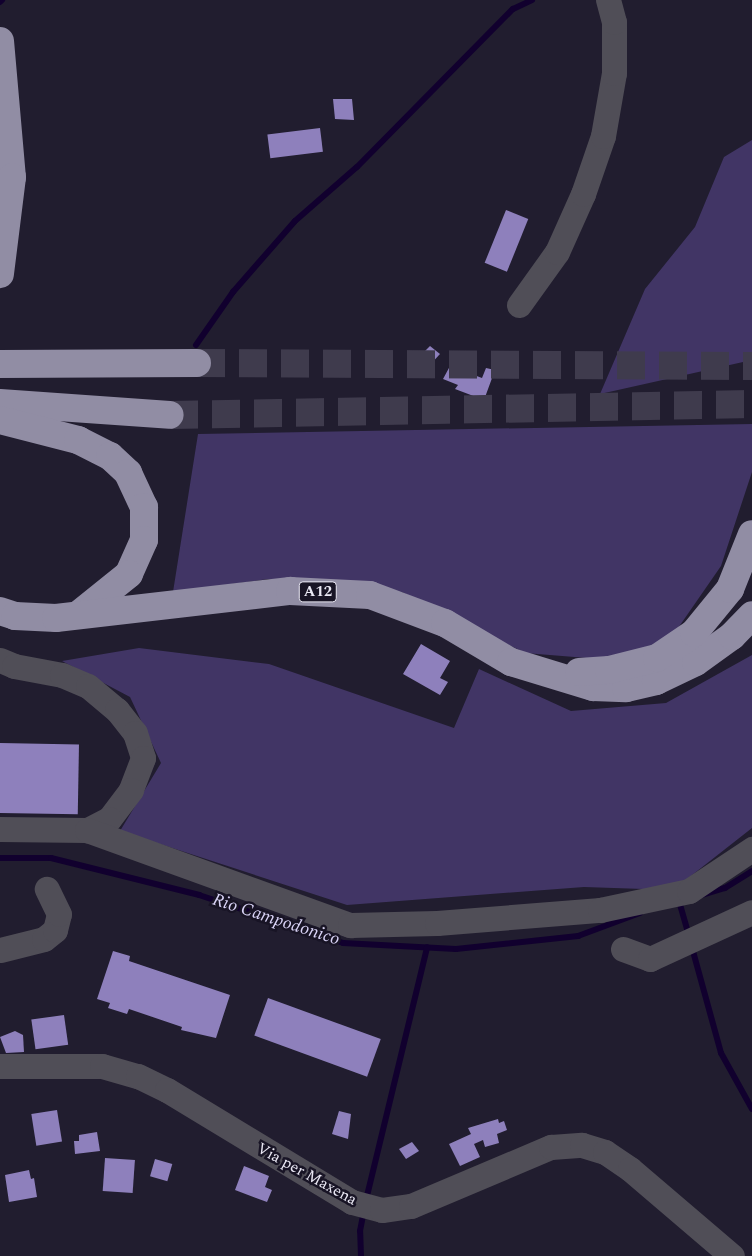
<!DOCTYPE html>
<html>
<head>
<meta charset="utf-8">
<style>
  body { margin:0 }
  #map { position:relative; width:752px; height:1256px; overflow:hidden; background:#211d2f; font-family:Spectral,serif }
  div>[style] { position:absolute }
  .green>* { inset:0; background:#413565 }
  .stream>* { height:6px; margin:-3px; padding:0 3px; transform-origin:3px; border-radius:3px; background:#11002e }
  .building>* { inset:0; background:#8e80bc; transform-origin:0 0 }
  .highway-tunnel>* { height:28px; margin-top:-14px; transform-origin:0; background:repeating-linear-gradient(90deg,#3f3b4d 0 28px,transparent 0 42px) }
  .minor>* { height:25px; margin:-12.5px; padding:0 12.5px; transform-origin:12.5px; border-radius:12.5px; background:#504e57 }
  .highway>* { height:28px; margin:-14px; padding:0 14px; transform-origin:14px; border-radius:14px; background:#918da4 }
  span { translate:-50% -50%; white-space:nowrap; text-align:center; line-height:1.15; -webkit-text-stroke:5px #181425; paint-order:stroke }
  .shield-label span { padding:1px 4px; background:#181425; border:1px solid; border-radius:4px; -webkit-text-stroke-width:0 }
  .shield-label { font-size:15px; color:#eae8f4; font-weight:700 }
  .street-label { font-size:16px; color:#eae8f4 }
  .water-label { font-size:18px; color:#d8d2f5; font-style:italic }
</style>
</head>
<body>
<div id="map">
  <div class="green">
    <div style="clip-path:polygon(752px 140px,752px 360px,600px 394px,645px 289px,695px 227px,724px 157px)"></div>
    <div style="clip-path:polygon(752px 424px,752px 472px,721px 566px,676px 631px,624px 661px,525px 653px,402px 592px,268px 579px,173px 592px,198px 434px)"></div>
    <div style="clip-path:polygon(139px 648px,269px 664px,454px 728px,479px 669px,571px 711px,666px 703px,752px 655px,752px 828px,673px 890px,584px 887px,347px 905px,120px 831px,161px 763px,130px 697px,62px 661px)"></div>
  </div>
  <div class="stream">
    <div style="left:0;top:2px;width:3px;rotate:-45deg"></div>
    <div style="left:196px;top:345px;width:65px;rotate:-55.1deg"></div>
    <div style="left:233px;top:292px;width:94px;rotate:-48.9deg"></div>
    <div style="left:295px;top:221px;width:82px;rotate:-41.1deg"></div>
    <div style="left:357px;top:167px;width:222px;rotate:-45.4deg"></div>
    <div style="left:513px;top:9px;width:21px;rotate:-25deg"></div>
    <div style="left:0;top:858px;width:51px"></div>
    <div style="left:51px;top:858px;width:153px;rotate:14deg"></div>
    <div style="left:199px;top:895px;width:152px;rotate:18.4deg"></div>
    <div style="left:343px;top:943px;width:113px;rotate:3deg"></div>
    <div style="left:456px;top:949px;width:123px;rotate:-6.1deg"></div>
    <div style="left:578px;top:936px;width:66px;rotate:-20.4deg"></div>
    <div style="left:702px;top:895px;width:24px;rotate:-17deg"></div>
    <div style="left:725px;top:888px;width:32px;rotate:-32deg"></div>
    <div style="left:679px;top:901px;width:35px;rotate:74deg"></div>
    <div style="left:691px;top:944px;width:113px;rotate:74.6deg"></div>
    <div style="left:721px;top:1053px;width:64px;rotate:61deg"></div>
    <div style="left:366px;top:1200px;width:260px;rotate:-76.4deg"></div>
    <div style="left:361px;top:1256px;width:25px;rotate:-92deg"></div>
    <div style="left:360px;top:1231px;width:21px;rotate:-79deg"></div>
  </div>
  <div class="building">
    <div style="clip-path:polygon(333px 99px,352px 99px,354px 120px,335px 119px)"></div>
    <div style="left:320px;top:128px;width:24px;height:53px;rotate:83deg"></div>
    <div style="left:506px;top:210px;width:24px;height:57px;rotate:22deg"></div>
    <div style="clip-path:polygon(430px 346px,440px 354px,428px 367px,419px 357px)"></div>
    <div style="clip-path:polygon(450px 366px,482px 378px,486px 368px,495px 370px,484px 400px,455px 389px,458px 385px,443px 379px)"></div>
    <div style="clip-path:polygon(421px 644px,450px 661px,440px 678px,448px 682px,440px 695px,403px 674px)"></div>
    <div style="left:0;top:743px;width:79px;height:70px;rotate:1deg"></div>
    <div style="clip-path:polygon(113px 951px,130px 956px,129px 961px,230px 995px,216px 1038px,181px 1030px,182px 1027px,129px 1009px,127px 1014px,108px 1008px,110px 1003px,97px 999px)"></div>
    <div style="left:268px;top:998px;width:120px;height:40px;rotate:20deg"></div>
    <div style="left:64px;top:1015px;width:30px;height:33px;rotate:82deg"></div>
    <div style="clip-path:polygon(15px 1031px,23px 1035px,24px 1052px,6px 1053px,0 1037px)"></div>
    <div style="left:57px;top:1110px;width:32px;height:26px;rotate:81deg"></div>
    <div style="clip-path:polygon(339px 1111px,351px 1114px,348px 1139px,332px 1134px)"></div>
    <div style="clip-path:polygon(498px 1119px,499px 1123px,504px 1121px,507px 1130px,497px 1134px,499px 1143px,485px 1147px,483px 1140px,474px 1144px,480px 1157px,460px 1166px,449px 1144px,471px 1134px,468px 1128px)"></div>
    <div style="clip-path:polygon(97px 1132px,100px 1151px,75px 1154px,74px 1141px,79px 1141px,79px 1135px)"></div>
    <div style="clip-path:polygon(412px 1142px,419px 1151px,406px 1159px,399px 1149px)"></div>
    <div style="left:105px;top:1158px;width:30px;height:33px;rotate:4deg"></div>
    <div style="left:155px;top:1159px;width:18px;height:18px;rotate:16deg"></div>
    <div style="clip-path:polygon(244px 1166px,269px 1176px,265px 1187px,272px 1190px,267px 1202px,235px 1190px)"></div>
    <div style="clip-path:polygon(29px 1170px,31px 1179px,34px 1178px,37px 1197px,9px 1202px,5px 1175px)"></div>
  </div>
  <div class="highway-tunnel">
    <div style="left:197px;top:363px;width:555px;rotate:0.31deg"></div>
    <div style="left:170px;top:415px;width:582px;rotate:-1.08deg"></div>
  </div>
  <div class="minor">
    <div style="left:519px;top:305px;width:65px;rotate:-54.4deg"></div>
    <div style="left:557px;top:252px;width:64px;rotate:-65.9deg"></div>
    <div style="left:583px;top:194px;width:61px;rotate:-71deg"></div>
    <div style="left:603px;top:136px;width:64px;rotate:-80.1deg"></div>
    <div style="left:614px;top:73px;width:51px;rotate:-90deg"></div>
    <div style="left:614px;top:22px;width:23px;rotate:-105deg"></div>
    <div style="left:0;top:660px;width:15px;rotate:23deg"></div>
    <div style="left:14px;top:666px;width:49px;rotate:10.6deg"></div>
    <div style="left:62px;top:675px;width:28px;rotate:23deg"></div>
    <div style="left:88px;top:686px;width:38px;rotate:40deg"></div>
    <div style="left:117px;top:710px;width:29px;rotate:52deg"></div>
    <div style="left:135px;top:733px;width:26px;rotate:72deg"></div>
    <div style="left:143px;top:758px;width:34px;rotate:111deg"></div>
    <div style="left:131px;top:790px;width:36px;rotate:127deg"></div>
    <div style="left:109px;top:819px;width:25px;rotate:153deg"></div>
    <div style="left:0;top:829px;width:87px;rotate:0.7deg"></div>
    <div style="left:87px;top:830px;width:280px;rotate:19.9deg"></div>
    <div style="left:350px;top:925px;width:87px;rotate:-1.3deg"></div>
    <div style="left:437px;top:923px;width:164px;rotate:-4.6deg"></div>
    <div style="left:600px;top:910px;width:91px;rotate:-12.1deg"></div>
    <div style="left:689px;top:891px;width:76px;rotate:-33.7deg"></div>
    <div style="left:623px;top:949px;width:29px;rotate:20deg"></div>
    <div style="left:650px;top:959px;width:112px;rotate:-24.7deg"></div>
    <div style="left:0;top:950px;width:45px;rotate:-14deg"></div>
    <div style="left:44px;top:939px;width:14px;rotate:-39deg"></div>
    <div style="left:55px;top:930px;width:16px;rotate:-76deg"></div>
    <div style="left:59px;top:914px;width:28px;rotate:-116deg"></div>
    <div style="left:0;top:1066px;width:102px"></div>
    <div style="left:102px;top:1066px;width:37px;rotate:16deg"></div>
    <div style="left:138px;top:1076px;width:32px;rotate:26deg"></div>
    <div style="left:167px;top:1090px;width:216px;rotate:31.2deg"></div>
    <div style="left:352px;top:1202px;width:31px;rotate:15deg"></div>
    <div style="left:382px;top:1210px;width:29px;rotate:-8deg"></div>
    <div style="left:411px;top:1206px;width:152px;rotate:-22.9deg"></div>
    <div style="left:551px;top:1147px;width:31px;rotate:-4deg"></div>
    <div style="left:582px;top:1145px;width:24px;rotate:17deg"></div>
    <div style="left:605px;top:1152px;width:30px;rotate:34deg"></div>
    <div style="left:630px;top:1169px;width:134px;rotate:40.5deg"></div>
  </div>
  <div class="highway">
    <div style="left:0;top:41px;width:137px;rotate:85deg"></div>
    <div style="left:12px;top:177px;width:98px;rotate:97.1deg"></div>
    <div style="left:0;top:364px;width:197px;rotate:-0.3deg"></div>
    <div style="left:0;top:403px;width:170px;rotate:4deg"></div>
    <div style="left:0;top:420px;width:81px;rotate:14.4deg"></div>
    <div style="left:78px;top:440px;width:36px;rotate:27deg"></div>
    <div style="left:110px;top:456px;width:25px;rotate:43deg"></div>
    <div style="left:128px;top:473px;width:38px;rotate:65deg"></div>
    <div style="left:144px;top:507px;width:33px;rotate:90deg"></div>
    <div style="left:144px;top:540px;width:37px;rotate:114deg"></div>
    <div style="left:129px;top:574px;width:65px;rotate:141.2deg"></div>
    <div style="left:0;top:611px;width:16px;rotate:18deg"></div>
    <div style="left:15px;top:616px;width:41px;rotate:2.8deg"></div>
    <div style="left:56px;top:618px;width:236px;rotate:-6.6deg"></div>
    <div style="left:290px;top:591px;width:80px;rotate:2.9deg"></div>
    <div style="left:370px;top:595px;width:80px;rotate:20.5deg"></div>
    <div style="left:445px;top:623px;width:77px;rotate:30.6deg"></div>
    <div style="left:511px;top:662px;width:86px;rotate:17deg"></div>
    <div style="left:593px;top:687px;width:33px;rotate:2deg"></div>
    <div style="left:626px;top:688px;width:31px;rotate:-13deg"></div>
    <div style="left:656px;top:681px;width:44px;rotate:-25.4deg"></div>
    <div style="left:696px;top:662px;width:44px;rotate:-35.8deg"></div>
    <div style="left:732px;top:636px;width:29px;rotate:-46deg"></div>
    <div style="left:579px;top:672px;width:30px;rotate:-4deg"></div>
    <div style="left:609px;top:670px;width:49px;rotate:-14deg"></div>
    <div style="left:657px;top:658px;width:45px;rotate:-34deg"></div>
    <div style="left:694px;top:633px;width:57px;rotate:-50.7deg"></div>
    <div style="left:730px;top:589px;width:59px;rotate:-68.2deg"></div>
  </div>
  <div class="shield-label">
    <span style="left:318px;top:592px">A12</span>
  </div>
  <div class="street-label">
    <span style="left:307px;top:1174px;rotate:29deg">Via per Maxena</span>
  </div>
  <div class="water-label">
    <span style="left:276px;top:920px;rotate:18deg">Rio Campodonico</span>
  </div>
</div>
</body>
</html>
